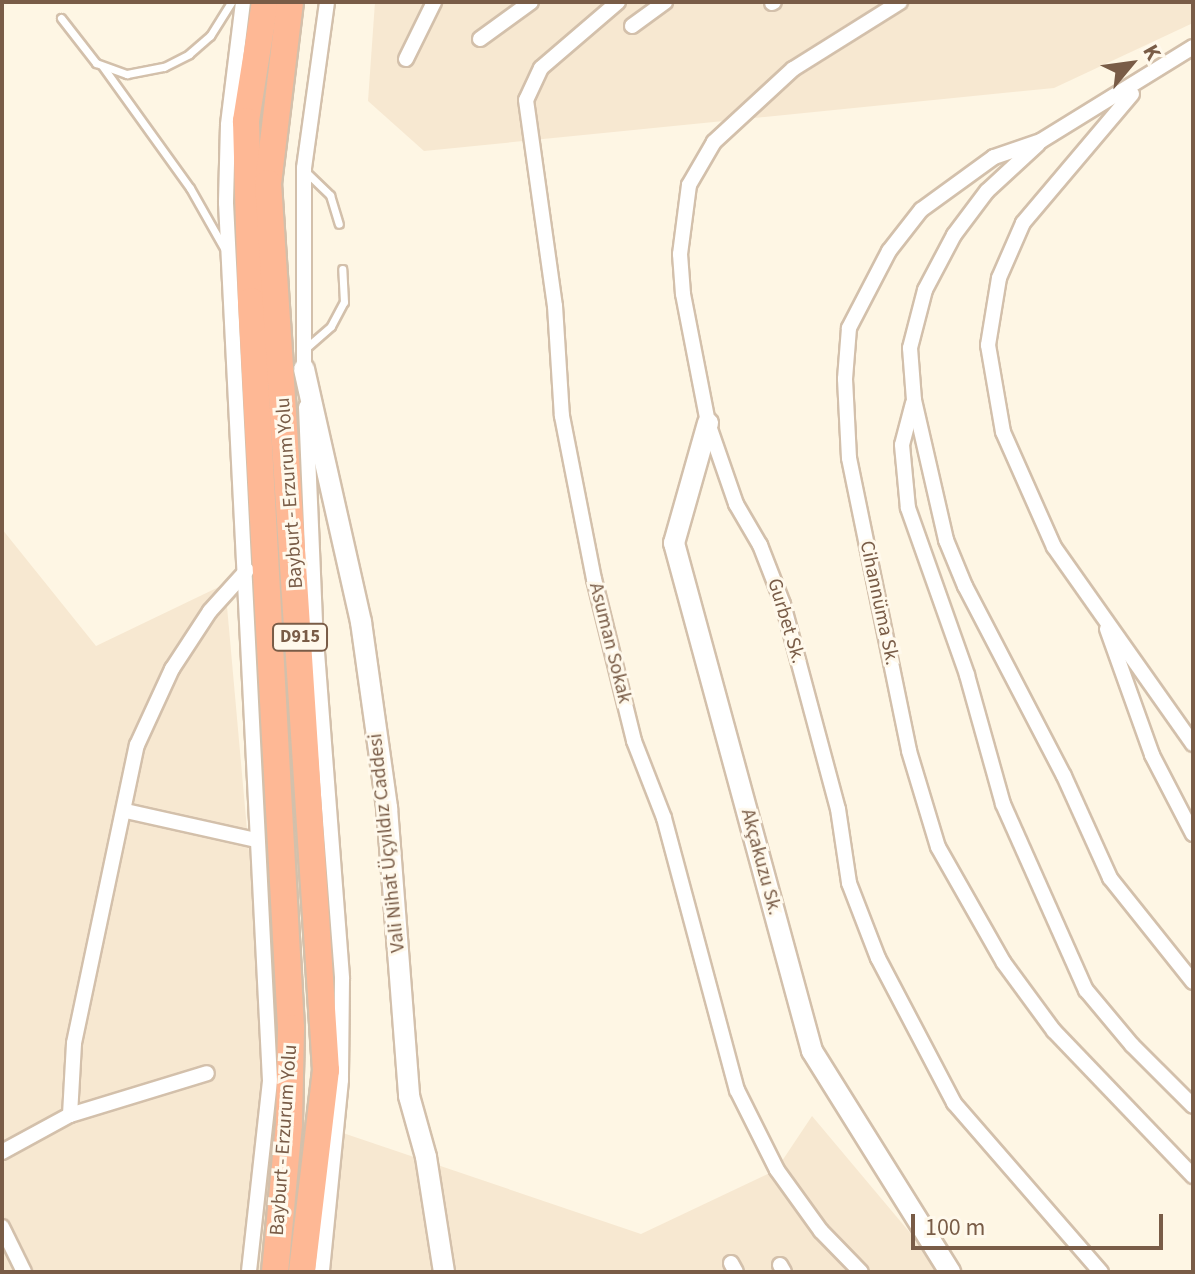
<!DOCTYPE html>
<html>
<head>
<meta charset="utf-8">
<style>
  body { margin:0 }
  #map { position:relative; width:1195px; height:1274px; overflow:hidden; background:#fef6e4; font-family:"Source Sans 3",sans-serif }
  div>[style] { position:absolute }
  .residential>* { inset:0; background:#f7e8d1 }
  .roads { filter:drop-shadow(2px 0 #d3c0ab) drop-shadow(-2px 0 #d3c0ab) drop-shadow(0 2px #d3c0ab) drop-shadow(0 -2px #d3c0ab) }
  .lane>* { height:7px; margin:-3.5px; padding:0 3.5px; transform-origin:3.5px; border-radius:3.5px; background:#fff }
  .street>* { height:14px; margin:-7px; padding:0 7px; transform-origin:7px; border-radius:7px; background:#fff }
  .secondary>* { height:20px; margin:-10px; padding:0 10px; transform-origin:10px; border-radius:10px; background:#fff }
  .highway>* { height:26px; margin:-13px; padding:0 13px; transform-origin:13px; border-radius:13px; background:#feb895 }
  span { translate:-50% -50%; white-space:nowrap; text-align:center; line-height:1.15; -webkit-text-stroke:6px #fff9ec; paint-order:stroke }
  .shield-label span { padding:2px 6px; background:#fff9ec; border:2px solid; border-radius:6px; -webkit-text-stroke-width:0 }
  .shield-label { font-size:18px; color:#795c47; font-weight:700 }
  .street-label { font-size:20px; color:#795c47 }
  .frame { position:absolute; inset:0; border:4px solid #795c47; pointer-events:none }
  .north { position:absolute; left:1091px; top:24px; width:80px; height:80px; -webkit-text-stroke:6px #fff9ec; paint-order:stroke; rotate:61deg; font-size:22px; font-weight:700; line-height:32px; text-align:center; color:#795c47 }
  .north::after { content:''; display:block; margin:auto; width:28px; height:36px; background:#795c47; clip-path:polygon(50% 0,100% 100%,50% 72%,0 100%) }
  .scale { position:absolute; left:911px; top:1214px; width:252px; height:36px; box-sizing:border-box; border:4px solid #795c47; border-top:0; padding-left:10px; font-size:24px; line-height:28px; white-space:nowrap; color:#795c47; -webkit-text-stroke:6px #fff9ec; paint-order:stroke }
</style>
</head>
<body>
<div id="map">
  <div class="residential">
    <div style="clip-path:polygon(375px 2px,1193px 2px,1193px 23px,1054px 88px,424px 151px,368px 101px)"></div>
    <div style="clip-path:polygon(2px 529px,96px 646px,225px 584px,272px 1109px,641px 1234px,776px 1170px,812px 1116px,943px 1272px,2px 1272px)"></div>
  </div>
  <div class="roads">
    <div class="lane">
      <div style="left:61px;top:18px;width:57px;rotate:52.1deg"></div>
      <div style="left:96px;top:63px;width:33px;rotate:20deg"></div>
      <div style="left:127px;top:74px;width:38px;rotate:-11deg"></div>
      <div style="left:164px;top:67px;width:28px;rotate:-27deg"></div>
      <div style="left:189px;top:54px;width:28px;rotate:-41deg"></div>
      <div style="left:210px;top:36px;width:40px;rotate:-58deg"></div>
      <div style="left:103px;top:67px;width:149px;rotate:54.3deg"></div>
      <div style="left:190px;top:188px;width:69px;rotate:60.5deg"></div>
      <div style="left:305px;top:171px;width:35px;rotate:44deg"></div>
      <div style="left:330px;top:195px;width:30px;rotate:73deg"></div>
      <div style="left:306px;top:348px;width:33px;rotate:-41deg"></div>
      <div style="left:331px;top:326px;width:27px;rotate:-62deg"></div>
      <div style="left:344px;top:302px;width:33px;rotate:-93deg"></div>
    </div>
    <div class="street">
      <div style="left:243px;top:2px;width:124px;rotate:97deg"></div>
      <div style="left:228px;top:125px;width:78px;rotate:91.5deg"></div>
      <div style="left:226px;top:203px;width:879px;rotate:87.13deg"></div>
      <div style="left:270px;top:1081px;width:192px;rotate:96.3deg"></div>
      <div style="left:618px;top:2px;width:101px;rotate:139.4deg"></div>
      <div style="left:541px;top:68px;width:35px;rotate:115deg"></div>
      <div style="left:526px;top:100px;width:208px;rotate:82deg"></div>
      <div style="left:555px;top:306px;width:110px;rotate:86.4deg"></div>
      <div style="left:562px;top:416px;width:166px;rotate:78.9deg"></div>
      <div style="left:594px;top:579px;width:167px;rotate:76.1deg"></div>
      <div style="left:634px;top:741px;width:83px;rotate:68.7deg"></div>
      <div style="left:664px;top:818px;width:282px;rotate:75deg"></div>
      <div style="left:737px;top:1090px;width:89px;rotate:63.4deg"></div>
      <div style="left:777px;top:1170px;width:75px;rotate:54.2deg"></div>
      <div style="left:821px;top:1231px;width:57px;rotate:45.7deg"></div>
      <div style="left:900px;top:2px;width:126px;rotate:147.9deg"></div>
      <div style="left:793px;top:69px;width:108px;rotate:137.3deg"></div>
      <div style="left:714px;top:142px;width:50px;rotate:120.2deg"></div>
      <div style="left:689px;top:185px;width:70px;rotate:97.4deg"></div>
      <div style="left:680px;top:254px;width:40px;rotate:85.7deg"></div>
      <div style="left:683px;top:294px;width:131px;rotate:79deg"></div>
      <div style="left:708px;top:423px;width:86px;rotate:70.9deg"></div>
      <div style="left:736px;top:504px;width:48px;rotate:59.7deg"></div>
      <div style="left:760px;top:545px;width:63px;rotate:68.7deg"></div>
      <div style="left:783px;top:604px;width:212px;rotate:75deg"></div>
      <div style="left:838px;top:809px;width:75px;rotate:81.5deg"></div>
      <div style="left:849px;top:883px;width:80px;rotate:68.9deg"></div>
      <div style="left:878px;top:958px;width:164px;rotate:62.3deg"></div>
      <div style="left:954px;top:1103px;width:224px;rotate:49deg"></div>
      <div style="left:772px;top:3px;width:2px;rotate:-27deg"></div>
      <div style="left:632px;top:26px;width:41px;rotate:-36deg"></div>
      <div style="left:480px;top:39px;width:63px;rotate:-36deg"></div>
      <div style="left:1193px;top:47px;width:179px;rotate:148.3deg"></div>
      <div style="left:1041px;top:141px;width:50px;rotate:161.2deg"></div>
      <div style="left:994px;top:157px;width:90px;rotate:144deg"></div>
      <div style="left:921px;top:210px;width:52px;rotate:128deg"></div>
      <div style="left:889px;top:251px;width:87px;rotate:117.5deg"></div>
      <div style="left:849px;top:328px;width:51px;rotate:94.5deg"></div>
      <div style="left:845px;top:379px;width:79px;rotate:87.1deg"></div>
      <div style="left:849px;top:458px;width:299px;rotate:78.4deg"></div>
      <div style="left:909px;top:751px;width:100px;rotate:73.2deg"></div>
      <div style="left:938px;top:847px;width:133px;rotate:60.4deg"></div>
      <div style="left:1004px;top:963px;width:84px;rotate:53.7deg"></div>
      <div style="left:1054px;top:1031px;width:201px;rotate:46.2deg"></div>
      <div style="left:406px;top:59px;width:64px;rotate:-63.8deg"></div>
      <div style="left:1132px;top:94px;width:169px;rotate:130.2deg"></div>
      <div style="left:1023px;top:223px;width:60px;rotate:113.6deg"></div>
      <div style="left:999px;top:278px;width:68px;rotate:99.3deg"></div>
      <div style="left:988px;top:345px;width:88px;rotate:80.2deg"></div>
      <div style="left:1003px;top:432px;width:126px;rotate:66.1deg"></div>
      <div style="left:1054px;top:547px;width:241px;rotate:54.8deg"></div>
      <div style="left:1038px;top:144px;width:69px;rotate:137.3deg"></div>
      <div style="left:987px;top:191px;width:55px;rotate:126.9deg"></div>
      <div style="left:954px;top:235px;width:62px;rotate:117.8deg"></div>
      <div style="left:925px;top:290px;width:60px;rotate:104.5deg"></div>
      <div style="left:910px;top:348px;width:52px;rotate:85.6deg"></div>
      <div style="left:914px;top:400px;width:144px;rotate:77.1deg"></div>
      <div style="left:946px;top:540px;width:50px;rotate:67.6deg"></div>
      <div style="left:965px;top:586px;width:214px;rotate:62.5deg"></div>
      <div style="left:1064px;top:776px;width:112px;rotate:65.7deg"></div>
      <div style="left:1110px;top:878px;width:133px;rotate:51.4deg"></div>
      <div style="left:304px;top:378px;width:210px;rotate:-90deg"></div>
      <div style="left:304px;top:168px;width:168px;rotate:-82.1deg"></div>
      <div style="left:913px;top:403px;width:43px;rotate:104.7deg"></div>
      <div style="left:902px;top:445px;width:63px;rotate:84.6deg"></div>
      <div style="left:908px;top:508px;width:177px;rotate:70.5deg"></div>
      <div style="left:967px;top:675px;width:134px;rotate:74.4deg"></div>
      <div style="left:1003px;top:804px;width:204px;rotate:66deg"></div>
      <div style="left:1086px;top:990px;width:72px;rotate:50.1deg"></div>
      <div style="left:1132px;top:1045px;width:86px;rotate:45deg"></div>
      <div style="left:306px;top:407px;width:219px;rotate:87.6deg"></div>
      <div style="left:315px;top:626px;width:354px;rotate:85.6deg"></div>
      <div style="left:342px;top:979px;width:101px;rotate:90.6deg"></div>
      <div style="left:341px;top:1080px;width:193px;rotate:95.7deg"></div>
      <div style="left:1107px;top:629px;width:134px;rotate:70.3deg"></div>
      <div style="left:1152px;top:755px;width:89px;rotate:62.6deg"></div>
      <div style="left:126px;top:811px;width:133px;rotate:12.6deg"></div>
      <div style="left:70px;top:1115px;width:72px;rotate:-86.8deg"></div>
      <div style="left:74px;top:1043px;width:305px;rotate:-78.1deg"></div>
      <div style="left:137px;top:745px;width:84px;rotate:-65.3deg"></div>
      <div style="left:172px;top:669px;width:69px;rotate:-56.8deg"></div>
      <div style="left:210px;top:611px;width:55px;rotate:-47.9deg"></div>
      <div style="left:2px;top:1152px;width:77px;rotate:-28.6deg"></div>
      <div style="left:70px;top:1115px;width:143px;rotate:-17deg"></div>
      <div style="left:2px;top:1227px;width:50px;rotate:63.9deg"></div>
      <div style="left:731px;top:1263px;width:10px;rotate:61deg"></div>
      <div style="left:780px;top:1265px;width:8px;rotate:60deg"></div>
    </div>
    <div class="secondary">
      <div style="left:304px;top:369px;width:259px;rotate:77.3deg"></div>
      <div style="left:361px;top:622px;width:188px;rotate:82deg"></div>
      <div style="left:387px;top:808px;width:289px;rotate:85.6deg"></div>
      <div style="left:409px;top:1096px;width:63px;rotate:74.4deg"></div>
      <div style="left:426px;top:1157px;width:116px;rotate:81.1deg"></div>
      <div style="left:708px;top:423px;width:125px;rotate:105.8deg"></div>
      <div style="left:674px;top:543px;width:526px;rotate:74.8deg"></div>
      <div style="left:812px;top:1051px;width:261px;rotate:58deg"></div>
    </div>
    <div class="highway">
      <div style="left:265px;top:2px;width:121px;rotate:99.1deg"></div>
      <div style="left:246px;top:121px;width:180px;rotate:88.4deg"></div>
      <div style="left:251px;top:301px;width:728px;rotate:86.85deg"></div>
      <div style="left:291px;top:1028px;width:96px;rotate:91.2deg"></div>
      <div style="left:289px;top:1124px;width:149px;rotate:95.4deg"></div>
      <div style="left:290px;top:2px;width:182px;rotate:96.9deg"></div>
      <div style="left:268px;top:183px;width:889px;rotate:86.26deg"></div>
      <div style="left:326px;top:1070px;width:203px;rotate:96.8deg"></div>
    </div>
  </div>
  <div class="shield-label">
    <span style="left:300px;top:637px">D915</span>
  </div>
  <div class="street-label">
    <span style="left:290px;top:493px;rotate:-94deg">Bayburt - Erzurum Yolu</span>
    <span style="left:879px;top:603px;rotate:78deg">Cihannüma Sk.</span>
    <span style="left:786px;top:621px;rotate:73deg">Gurbet Sk.</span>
    <span style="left:610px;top:643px;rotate:76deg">Asuman Sokak</span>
    <span style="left:387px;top:843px;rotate:-96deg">Vali Nihat Üçyıldız Caddesi</span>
    <span style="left:761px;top:862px;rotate:75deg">Akçakuzu Sk.</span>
    <span style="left:284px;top:1140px;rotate:-86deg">Bayburt - Erzurum Yolu</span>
  </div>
  <div class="frame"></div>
  <div class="north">K</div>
  <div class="scale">100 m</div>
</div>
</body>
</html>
